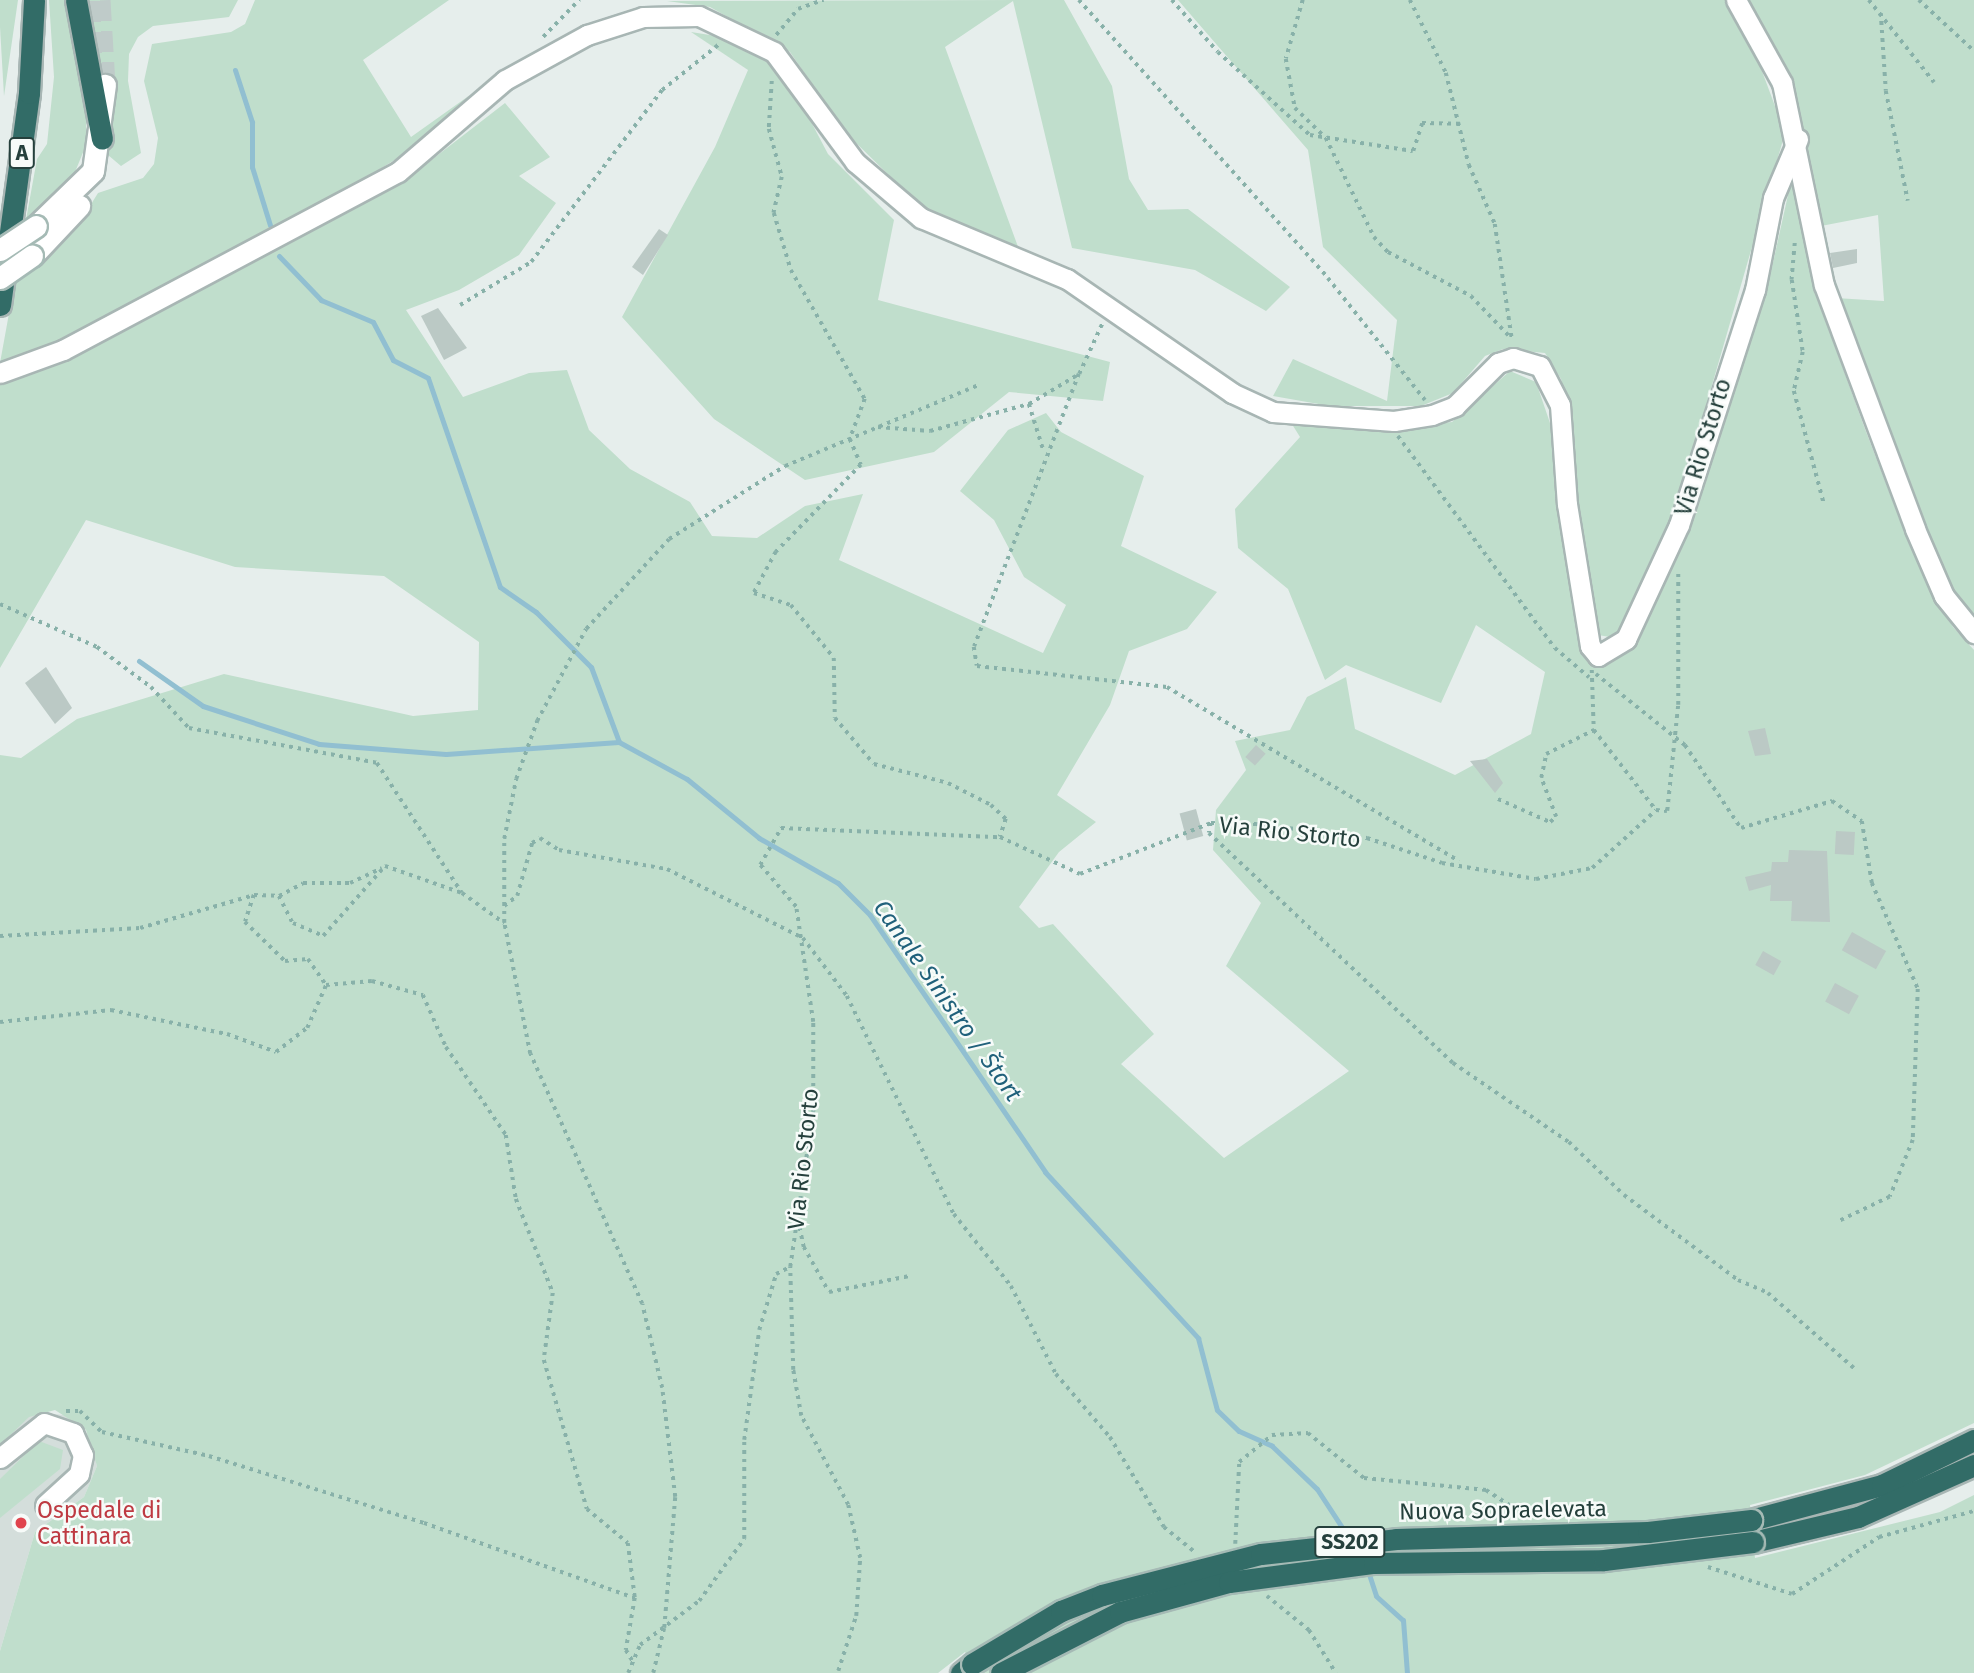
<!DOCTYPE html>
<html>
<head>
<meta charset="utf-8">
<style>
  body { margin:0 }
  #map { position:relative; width:1974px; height:1673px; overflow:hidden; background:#e6eeec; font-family:"Fira Sans",sans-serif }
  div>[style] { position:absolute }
  .built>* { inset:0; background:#d4dedb }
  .green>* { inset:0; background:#c0decc }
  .stream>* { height:5px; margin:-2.5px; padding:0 2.5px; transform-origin:2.5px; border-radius:2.5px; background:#91bfd1 }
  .building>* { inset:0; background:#bbc9c5; transform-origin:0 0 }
  .secondary-tunnel>* { height:21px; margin-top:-10.5px; transform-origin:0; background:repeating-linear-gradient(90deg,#bfcbc9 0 21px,transparent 0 31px) }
  .path>* { height:3.5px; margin-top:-1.75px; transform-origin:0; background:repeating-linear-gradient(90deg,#88b1a9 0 3.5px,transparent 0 8.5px) }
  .roads { filter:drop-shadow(2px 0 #a8b6b4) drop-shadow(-2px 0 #a8b6b4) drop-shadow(0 2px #a8b6b4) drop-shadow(0 -2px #a8b6b4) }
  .street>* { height:19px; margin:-9.5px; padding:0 9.5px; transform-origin:9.5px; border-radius:9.5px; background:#fff }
  .secondary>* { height:21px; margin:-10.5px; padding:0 10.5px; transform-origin:10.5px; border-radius:10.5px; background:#fff }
  .highway>* { height:21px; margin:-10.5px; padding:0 10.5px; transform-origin:10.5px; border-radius:10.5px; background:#326c67 }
  .bridges { filter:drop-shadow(2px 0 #a5bab5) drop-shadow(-2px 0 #a5bab5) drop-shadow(0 2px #a5bab5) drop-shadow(0 -2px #a5bab5) }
  .secondary-bridge>* { height:21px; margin:-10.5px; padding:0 10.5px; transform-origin:10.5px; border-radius:10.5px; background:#fff }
  .highway-bridge>* { height:21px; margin:-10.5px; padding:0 10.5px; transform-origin:10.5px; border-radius:10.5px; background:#326c67 }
  .dots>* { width:19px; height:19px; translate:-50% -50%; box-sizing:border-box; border:4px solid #f7fbf9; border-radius:50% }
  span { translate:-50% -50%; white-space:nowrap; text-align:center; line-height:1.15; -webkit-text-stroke:5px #f7fbf9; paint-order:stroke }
  .shield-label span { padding:2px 5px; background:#f7fbf9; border:2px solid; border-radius:5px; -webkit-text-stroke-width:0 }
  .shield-label { font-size:21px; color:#25403c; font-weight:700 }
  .street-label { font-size:23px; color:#25403c }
  .health-label { font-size:23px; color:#be3a42 }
  .left { translate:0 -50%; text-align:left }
  .water-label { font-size:24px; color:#20617b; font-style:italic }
</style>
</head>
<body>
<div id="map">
  <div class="built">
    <div style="clip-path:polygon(0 1394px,38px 1412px,71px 1416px,91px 1438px,97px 1466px,84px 1497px,35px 1532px,0 1651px)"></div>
  </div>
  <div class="green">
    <div style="clip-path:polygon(0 0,18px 0,4px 96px,0 27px)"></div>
    <div style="clip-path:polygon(49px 0,66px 0,86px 105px,86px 145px,71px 182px,48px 202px,31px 268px,78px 225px,98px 193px,143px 178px,154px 164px,158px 138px,144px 81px,152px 44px,231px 32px,245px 24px,255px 0,449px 0,363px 60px,411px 137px,470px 95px,406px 153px,349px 188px,65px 338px,0 363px,37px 159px,47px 144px,54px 77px)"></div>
    <div style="clip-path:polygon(83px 0,238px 0,229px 17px,153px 26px,138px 37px,129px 54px,128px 81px,141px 153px,121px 166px,108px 155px,117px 84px,88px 86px)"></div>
    <div style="clip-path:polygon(1064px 0,1112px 86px,1129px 179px,1148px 210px,1188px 209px,1290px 287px,1266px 311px,1195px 270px,1072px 248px,1013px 1px,945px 47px,1021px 255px,951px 225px,910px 196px,844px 131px,790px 52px,710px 7px,667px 1px)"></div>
    <div style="clip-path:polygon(1178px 0,1725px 0,1756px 55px,1785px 133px,1675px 513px,1616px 638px,1598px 635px,1576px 509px,1569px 415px,1561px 379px,1545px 353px,1503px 349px,1485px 356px,1453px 393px,1421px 406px,1330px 406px,1273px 396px,1293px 359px,1387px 401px,1397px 320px,1323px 247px,1308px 150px)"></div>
    <div style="clip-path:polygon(1747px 0,1974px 0,1974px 624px,1937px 565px,1836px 298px,1884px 301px,1878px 215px,1821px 226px,1800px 111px)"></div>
    <div style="clip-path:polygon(691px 32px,741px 40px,789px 80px,828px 154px,894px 220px,878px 300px,1110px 362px,1103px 401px,1009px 392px,934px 452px,805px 480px,714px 419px,622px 317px,715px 147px,748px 70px)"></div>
    <div style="clip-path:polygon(505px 103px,550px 157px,519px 176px,556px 203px,519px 255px,459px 290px,406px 310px,463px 397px,529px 373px,567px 370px,589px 430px,630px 469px,690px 502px,712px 536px,757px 538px,805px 506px,863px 494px,839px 560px,1043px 653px,1066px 605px,1024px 577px,994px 520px,960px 491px,1008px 430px,1046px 413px,1061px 432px,1144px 476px,1121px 546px,1217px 592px,1187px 629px,1129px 651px,1110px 705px,1057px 795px,1096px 822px,1059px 852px,1019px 907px,1039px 928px,1053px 924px,1154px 1034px,1121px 1064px,1224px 1158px,1349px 1071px,1226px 966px,1261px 903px,1213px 850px,1216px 810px,1246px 770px,1235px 741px,1290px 730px,1307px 697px,1346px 677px,1355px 729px,1455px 775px,1531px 734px,1545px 672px,1476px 625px,1441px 703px,1346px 665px,1325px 680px,1288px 589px,1238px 548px,1235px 509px,1300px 437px,1290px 421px,1371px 430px,1452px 422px,1510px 371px,1536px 382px,1550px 423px,1576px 628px,1589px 660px,1610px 661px,1633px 646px,1701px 483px,1766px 294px,1794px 168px,1817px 297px,1865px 429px,1910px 546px,1953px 627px,1974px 650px,1974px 1423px,1865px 1475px,1750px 1505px,1755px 1558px,1940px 1512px,1974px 1495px,1974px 1673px,977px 1673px,965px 1652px,938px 1673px,0 1673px,0 1651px,35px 1532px,84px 1497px,97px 1466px,86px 1430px,55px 1410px,29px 1417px,0 1445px,0 755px,21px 758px,77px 719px,224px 674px,413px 716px,478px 710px,479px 642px,384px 576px,235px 567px,86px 520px,0 668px,0 382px,72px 355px,354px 208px,412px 175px)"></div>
    <div style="clip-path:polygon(39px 1441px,63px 1450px,60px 1469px,0 1518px,0 1479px)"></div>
  </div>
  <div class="stream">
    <div style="left:235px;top:70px;width:55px;rotate:71.9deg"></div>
    <div style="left:252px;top:122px;width:45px;rotate:90deg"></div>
    <div style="left:252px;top:167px;width:61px;rotate:72.8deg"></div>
    <div style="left:279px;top:256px;width:61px;rotate:46.3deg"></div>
    <div style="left:321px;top:300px;width:56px;rotate:22.9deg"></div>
    <div style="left:373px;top:322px;width:43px;rotate:62.2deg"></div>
    <div style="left:393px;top:360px;width:39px;rotate:27deg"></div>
    <div style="left:428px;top:378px;width:221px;rotate:71deg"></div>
    <div style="left:500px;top:587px;width:44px;rotate:34.8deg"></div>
    <div style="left:536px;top:612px;width:78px;rotate:45deg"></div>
    <div style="left:591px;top:667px;width:80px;rotate:69.5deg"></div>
    <div style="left:139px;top:661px;width:78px;rotate:35.1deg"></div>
    <div style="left:203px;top:706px;width:122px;rotate:18.1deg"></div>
    <div style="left:319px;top:744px;width:127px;rotate:4.5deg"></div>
    <div style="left:446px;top:754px;width:173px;rotate:-4deg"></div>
    <div style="left:619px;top:742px;width:77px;rotate:28.6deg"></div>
    <div style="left:687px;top:779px;width:93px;rotate:39.3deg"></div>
    <div style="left:759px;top:838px;width:91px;rotate:29.7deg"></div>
    <div style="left:838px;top:883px;width:45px;rotate:45deg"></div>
    <div style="left:870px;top:915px;width:311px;rotate:55.7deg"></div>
    <div style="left:1045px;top:1172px;width:226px;rotate:47.3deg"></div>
    <div style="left:1198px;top:1338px;width:74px;rotate:75.2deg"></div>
    <div style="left:1217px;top:1410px;width:30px;rotate:44deg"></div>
    <div style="left:1239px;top:1431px;width:36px;rotate:24deg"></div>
    <div style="left:1272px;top:1446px;width:62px;rotate:43.7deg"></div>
    <div style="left:1317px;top:1489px;width:59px;rotate:56.9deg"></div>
    <div style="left:1367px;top:1568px;width:29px;rotate:72deg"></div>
    <div style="left:1376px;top:1596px;width:36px;rotate:42deg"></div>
    <div style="left:1403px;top:1620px;width:53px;rotate:85.7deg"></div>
  </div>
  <div class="building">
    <div style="clip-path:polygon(659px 229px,668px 235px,643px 275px,632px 267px)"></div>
    <div style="clip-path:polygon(1857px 249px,1857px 263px,1833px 268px,1830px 253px)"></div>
    <div style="clip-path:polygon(438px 308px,467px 348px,444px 360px,421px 316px)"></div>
    <div style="clip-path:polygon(46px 667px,72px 708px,55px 724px,25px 683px)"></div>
    <div style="clip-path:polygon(1765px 728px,1771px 754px,1755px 756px,1748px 731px)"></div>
    <div style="left:1256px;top:745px;width:13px;height:16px;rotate:42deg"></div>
    <div style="clip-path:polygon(1487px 759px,1503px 783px,1495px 793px,1470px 761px)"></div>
    <div style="left:1196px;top:809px;width:28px;height:17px;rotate:75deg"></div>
    <div style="left:1836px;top:831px;width:19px;height:23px;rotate:3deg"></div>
    <div style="clip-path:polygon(1789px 850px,1827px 851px,1830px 922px,1791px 921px,1792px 901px,1770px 901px,1771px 885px,1749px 891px,1745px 877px,1771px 871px,1772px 862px,1788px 862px)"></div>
    <div style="left:1852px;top:932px;width:39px;height:21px;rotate:29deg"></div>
    <div style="left:1763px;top:951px;width:21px;height:16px;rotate:29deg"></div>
    <div style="left:1835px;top:983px;width:27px;height:21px;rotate:28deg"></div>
  </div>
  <div class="secondary-tunnel">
    <div style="left:100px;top:0;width:85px;rotate:86.6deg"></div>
  </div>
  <div class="path">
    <div style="left:1079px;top:0;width:373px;rotate:48.1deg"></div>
    <div style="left:1328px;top:278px;width:156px;rotate:51.5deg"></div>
    <div style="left:1172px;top:0;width:69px;rotate:48.5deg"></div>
    <div style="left:1218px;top:52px;width:124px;rotate:42.1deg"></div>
    <div style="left:1310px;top:135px;width:104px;rotate:8.8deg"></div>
    <div style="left:1413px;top:151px;width:29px;rotate:-72deg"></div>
    <div style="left:1422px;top:123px;width:39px;rotate:1deg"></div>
    <div style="left:1303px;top:0;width:61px;rotate:106.1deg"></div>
    <div style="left:1286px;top:59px;width:50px;rotate:79.6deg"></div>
    <div style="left:1295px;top:108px;width:43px;rotate:44.1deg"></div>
    <div style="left:1326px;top:138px;width:110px;rotate:64.1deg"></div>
    <div style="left:1374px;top:237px;width:21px;rotate:47deg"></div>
    <div style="left:1388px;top:252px;width:94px;rotate:27.9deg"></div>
    <div style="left:1471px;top:296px;width:59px;rotate:46.4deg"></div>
    <div style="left:1410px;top:0;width:81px;rotate:63.7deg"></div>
    <div style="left:1446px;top:73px;width:95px;rotate:76deg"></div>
    <div style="left:1469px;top:165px;width:64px;rotate:66.2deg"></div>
    <div style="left:1495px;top:224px;width:116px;rotate:81.6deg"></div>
    <div style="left:1869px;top:0;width:105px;rotate:51.6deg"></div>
    <div style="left:1919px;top:0;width:75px;rotate:42.8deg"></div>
    <div style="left:1881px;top:13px;width:78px;rotate:86.3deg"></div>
    <div style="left:1886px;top:91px;width:112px;rotate:78.7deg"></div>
    <div style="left:776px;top:35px;width:34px;rotate:-50deg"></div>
    <div style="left:798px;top:9px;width:27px;rotate:-20deg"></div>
    <div style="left:543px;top:37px;width:52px;rotate:-45.8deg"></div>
    <div style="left:772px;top:81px;width:48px;rotate:93.6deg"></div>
    <div style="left:769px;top:129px;width:50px;rotate:74.8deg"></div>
    <div style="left:782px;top:177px;width:37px;rotate:103deg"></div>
    <div style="left:774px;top:213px;width:59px;rotate:73.4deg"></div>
    <div style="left:791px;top:270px;width:149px;rotate:60.2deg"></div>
    <div style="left:865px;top:399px;width:43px;rotate:110.6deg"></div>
    <div style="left:850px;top:439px;width:28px;rotate:67deg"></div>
    <div style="left:861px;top:465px;width:122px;rotate:134.3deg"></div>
    <div style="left:776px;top:552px;width:47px;rotate:118.2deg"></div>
    <div style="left:754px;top:593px;width:39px;rotate:18deg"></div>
    <div style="left:791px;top:605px;width:68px;rotate:50.9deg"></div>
    <div style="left:834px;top:658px;width:60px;rotate:89deg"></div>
    <div style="left:835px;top:718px;width:60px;rotate:49.7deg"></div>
    <div style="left:874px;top:764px;width:76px;rotate:14.4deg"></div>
    <div style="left:948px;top:783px;width:48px;rotate:27.1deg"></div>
    <div style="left:991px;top:805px;width:21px;rotate:43deg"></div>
    <div style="left:1006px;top:819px;width:19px;rotate:108deg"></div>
    <div style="left:1795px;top:243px;width:37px;rotate:95deg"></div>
    <div style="left:1792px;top:280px;width:73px;rotate:81.3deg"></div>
    <div style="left:1803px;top:352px;width:40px;rotate:103deg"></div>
    <div style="left:1794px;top:391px;width:117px;rotate:75.1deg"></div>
    <div style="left:460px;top:305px;width:83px;rotate:-31.2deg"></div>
    <div style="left:531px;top:262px;width:216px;rotate:-52.7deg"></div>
    <div style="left:662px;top:90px;width:72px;rotate:-38.8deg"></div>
    <div style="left:1079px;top:374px;width:292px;rotate:111deg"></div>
    <div style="left:974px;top:647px;width:19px;rotate:81deg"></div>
    <div style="left:977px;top:666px;width:191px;rotate:6.3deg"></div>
    <div style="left:1167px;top:687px;width:340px;rotate:30.8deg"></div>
    <div style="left:1029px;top:404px;width:50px;rotate:72.6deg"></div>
    <div style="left:878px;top:427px;width:52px;rotate:4.4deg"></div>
    <div style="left:930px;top:431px;width:103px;rotate:-15.3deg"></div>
    <div style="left:1029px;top:404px;width:58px;rotate:-31deg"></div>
    <div style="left:1079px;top:374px;width:55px;rotate:-65.3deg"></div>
    <div style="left:1398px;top:436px;width:264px;rotate:53.5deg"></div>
    <div style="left:1555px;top:648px;width:45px;rotate:40.5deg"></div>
    <div style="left:0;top:604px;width:106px;rotate:23.9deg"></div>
    <div style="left:97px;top:647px;width:67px;rotate:36.5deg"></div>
    <div style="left:151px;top:687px;width:56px;rotate:47.2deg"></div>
    <div style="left:189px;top:728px;width:191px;rotate:10.5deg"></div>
    <div style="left:377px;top:763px;width:155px;rotate:56.8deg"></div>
    <div style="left:462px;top:893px;width:52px;rotate:35.5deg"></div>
    <div style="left:1592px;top:670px;width:60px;rotate:88.1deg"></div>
    <div style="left:1594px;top:730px;width:101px;rotate:52.2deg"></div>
    <div style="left:1596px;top:674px;width:114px;rotate:38.6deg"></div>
    <div style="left:1685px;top:745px;width:100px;rotate:56deg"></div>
    <div style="left:1741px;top:828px;width:95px;rotate:-16.5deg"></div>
    <div style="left:1832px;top:801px;width:36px;rotate:34deg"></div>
    <div style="left:1862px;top:821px;width:63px;rotate:80.8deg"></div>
    <div style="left:1872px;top:883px;width:116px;rotate:66.5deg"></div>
    <div style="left:1918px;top:989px;width:151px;rotate:91.9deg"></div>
    <div style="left:1913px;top:1140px;width:61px;rotate:112deg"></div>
    <div style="left:1890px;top:1197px;width:55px;rotate:154.4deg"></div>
    <div style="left:1498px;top:799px;width:57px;rotate:23.9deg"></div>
    <div style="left:1550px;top:822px;width:8px;rotate:-40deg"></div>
    <div style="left:1556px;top:817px;width:42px;rotate:-111deg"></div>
    <div style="left:1541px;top:778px;width:25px;rotate:-78deg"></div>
    <div style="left:1546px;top:754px;width:54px;rotate:-26.6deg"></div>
    <div style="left:1656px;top:810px;width:11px;rotate:5deg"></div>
    <div style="left:1667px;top:811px;width:107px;rotate:-84.1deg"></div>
    <div style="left:1678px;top:705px;width:131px;rotate:-90deg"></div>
    <div style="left:1211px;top:823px;width:10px;rotate:101deg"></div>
    <div style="left:1209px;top:833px;width:335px;rotate:43.3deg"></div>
    <div style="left:1453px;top:1063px;width:140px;rotate:34.3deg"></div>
    <div style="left:1569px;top:1142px;width:76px;rotate:43.9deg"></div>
    <div style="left:1624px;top:1195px;width:142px;rotate:36.7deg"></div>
    <div style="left:1738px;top:1280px;width:33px;rotate:23deg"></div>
    <div style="left:1768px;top:1293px;width:114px;rotate:41.1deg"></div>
    <div style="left:254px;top:895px;width:28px;rotate:108deg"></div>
    <div style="left:245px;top:922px;width:56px;rotate:44.3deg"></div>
    <div style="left:285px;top:961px;width:23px;rotate:-5deg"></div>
    <div style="left:308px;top:959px;width:32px;rotate:55deg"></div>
    <div style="left:279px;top:896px;width:27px;rotate:-28deg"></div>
    <div style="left:303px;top:883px;width:47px"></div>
    <div style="left:350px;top:883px;width:35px;rotate:-25deg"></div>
    <div style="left:504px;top:906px;width:16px;rotate:-38deg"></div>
    <div style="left:517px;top:896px;width:55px;rotate:-74.2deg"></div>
    <div style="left:532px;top:843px;width:9px;rotate:-32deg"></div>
    <div style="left:540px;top:838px;width:22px;rotate:32deg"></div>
    <div style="left:559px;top:850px;width:110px;rotate:10deg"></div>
    <div style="left:667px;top:869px;width:153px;rotate:26.9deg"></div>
    <div style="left:803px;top:938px;width:73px;rotate:52.8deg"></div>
    <div style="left:847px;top:996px;width:243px;rotate:63.9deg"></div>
    <div style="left:954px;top:1214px;width:92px;rotate:51.6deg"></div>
    <div style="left:1011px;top:1286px;width:99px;rotate:62.9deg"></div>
    <div style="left:1056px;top:1374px;width:83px;rotate:49.4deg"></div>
    <div style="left:1110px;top:1437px;width:105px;rotate:59deg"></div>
    <div style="left:1164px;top:1527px;width:40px;rotate:39deg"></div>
    <div style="left:0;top:936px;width:140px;rotate:-3.3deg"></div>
    <div style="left:140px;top:928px;width:119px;rotate:-16.1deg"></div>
    <div style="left:254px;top:895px;width:25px;rotate:2deg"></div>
    <div style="left:279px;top:896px;width:30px;rotate:63deg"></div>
    <div style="left:293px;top:923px;width:33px;rotate:23deg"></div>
    <div style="left:323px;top:936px;width:94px;rotate:-48.5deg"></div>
    <div style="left:385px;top:866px;width:82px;rotate:19.3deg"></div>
    <div style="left:0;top:1022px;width:112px;rotate:-6.2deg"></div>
    <div style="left:111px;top:1010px;width:118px;rotate:11.7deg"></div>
    <div style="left:227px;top:1034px;width:52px;rotate:20.2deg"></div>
    <div style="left:276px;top:1052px;width:39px;rotate:-38deg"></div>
    <div style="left:307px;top:1028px;width:47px;rotate:-66.2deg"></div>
    <div style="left:326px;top:985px;width:46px;rotate:-5deg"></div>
    <div style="left:372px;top:981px;width:53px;rotate:15.4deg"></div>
    <div style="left:423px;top:995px;width:57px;rotate:66.1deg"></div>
    <div style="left:446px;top:1047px;width:107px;rotate:55.7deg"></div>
    <div style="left:506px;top:1135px;width:65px;rotate:81.1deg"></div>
    <div style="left:516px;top:1199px;width:101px;rotate:68.5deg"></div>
    <div style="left:553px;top:1293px;width:68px;rotate:97.7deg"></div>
    <div style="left:544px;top:1360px;width:155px;rotate:73.9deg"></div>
    <div style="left:587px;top:1509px;width:53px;rotate:39.7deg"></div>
    <div style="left:628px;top:1543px;width:55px;rotate:82.7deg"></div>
    <div style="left:635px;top:1598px;width:53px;rotate:99.8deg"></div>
    <div style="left:626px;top:1650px;width:12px;rotate:59deg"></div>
    <div style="left:798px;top:1219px;width:29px;rotate:78deg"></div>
    <div style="left:804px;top:1247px;width:51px;rotate:60.9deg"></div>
    <div style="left:829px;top:1292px;width:82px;rotate:-11.3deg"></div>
    <div style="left:66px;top:1411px;width:14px"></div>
    <div style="left:80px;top:1411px;width:30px;rotate:44deg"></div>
    <div style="left:102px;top:1432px;width:110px;rotate:12.6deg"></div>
    <div style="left:209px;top:1456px;width:225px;rotate:17.3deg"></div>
    <div style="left:424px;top:1523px;width:224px;rotate:19.6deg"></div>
    <div style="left:1235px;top:1544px;width:82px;rotate:-87.2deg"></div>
    <div style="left:1239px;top:1462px;width:43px;rotate:-39.3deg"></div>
    <div style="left:1272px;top:1435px;width:36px;rotate:-3deg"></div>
    <div style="left:1308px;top:1433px;width:72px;rotate:38.8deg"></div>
    <div style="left:1364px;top:1478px;width:123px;rotate:5.6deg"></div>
    <div style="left:1486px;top:1490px;width:50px;rotate:32.7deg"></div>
    <div style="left:1708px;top:1567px;width:88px;rotate:17.8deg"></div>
    <div style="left:1792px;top:1594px;width:104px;rotate:-33.2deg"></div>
    <div style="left:1879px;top:1537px;width:98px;rotate:-15.3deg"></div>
    <div style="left:1267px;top:1596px;width:54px;rotate:39deg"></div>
    <div style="left:1309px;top:1630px;width:51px;rotate:57.9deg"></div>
    <div style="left:838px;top:1671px;width:58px;rotate:-71.9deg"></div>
    <div style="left:856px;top:1616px;width:58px;rotate:-86.1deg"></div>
    <div style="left:860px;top:1558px;width:54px;rotate:-102.8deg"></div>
    <div style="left:848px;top:1505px;width:101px;rotate:-117.8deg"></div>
    <div style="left:801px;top:1416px;width:47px;rotate:-99.9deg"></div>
    <div style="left:793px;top:1370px;width:103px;rotate:-91.7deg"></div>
    <div style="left:790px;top:1267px;width:157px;rotate:-81.6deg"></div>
    <div style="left:813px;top:1112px;width:90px;rotate:-90deg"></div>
    <div style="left:813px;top:1022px;width:116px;rotate:-98.4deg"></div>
    <div style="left:796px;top:907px;width:55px;rotate:-130.6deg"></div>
    <div style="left:760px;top:865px;width:43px;rotate:-60.4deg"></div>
    <div style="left:781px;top:828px;width:219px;rotate:2.4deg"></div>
    <div style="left:1000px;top:837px;width:88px;rotate:24.8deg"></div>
    <div style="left:1080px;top:874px;width:141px;rotate:-21.3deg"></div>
    <div style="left:1211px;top:823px;width:45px;rotate:1.3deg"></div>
    <div style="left:1256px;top:824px;width:112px;rotate:7.2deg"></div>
    <div style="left:1367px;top:838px;width:79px;rotate:18.4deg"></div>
    <div style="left:1442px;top:863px;width:95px;rotate:9.7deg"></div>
    <div style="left:1536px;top:879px;width:57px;rotate:-11.1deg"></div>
    <div style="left:1592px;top:868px;width:86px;rotate:-42.2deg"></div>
    <div style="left:628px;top:1673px;width:30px;rotate:-67deg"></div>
    <div style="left:640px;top:1645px;width:74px;rotate:-36.7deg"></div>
    <div style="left:699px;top:1601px;width:77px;rotate:-54deg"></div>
    <div style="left:744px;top:1539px;width:99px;rotate:-90deg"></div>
    <div style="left:744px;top:1440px;width:111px;rotate:-82.2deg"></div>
    <div style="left:759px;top:1330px;width:59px;rotate:-73.1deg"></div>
    <div style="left:776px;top:1274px;width:16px;rotate:-27deg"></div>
    <div style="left:653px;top:1673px;width:46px;rotate:-76.3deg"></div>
    <div style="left:664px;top:1628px;width:131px;rotate:-85.2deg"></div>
    <div style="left:675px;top:1497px;width:110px;rotate:-96.8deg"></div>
    <div style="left:662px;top:1388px;width:86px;rotate:-103.4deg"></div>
    <div style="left:642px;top:1304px;width:274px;rotate:-114.1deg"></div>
    <div style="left:530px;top:1054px;width:134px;rotate:-101.2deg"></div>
    <div style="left:504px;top:923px;width:84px;rotate:-90deg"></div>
    <div style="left:504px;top:839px;width:61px;rotate:-78.7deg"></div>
    <div style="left:516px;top:779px;width:62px;rotate:-70.1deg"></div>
    <div style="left:537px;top:721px;width:104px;rotate:-62deg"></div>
    <div style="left:586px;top:629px;width:122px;rotate:-47.3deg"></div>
    <div style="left:669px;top:539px;width:137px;rotate:-32.2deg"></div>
    <div style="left:785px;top:466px;width:212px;rotate:-22.7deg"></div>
  </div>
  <div class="roads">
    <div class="street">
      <div style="left:1736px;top:0;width:95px;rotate:61deg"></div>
      <div style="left:1782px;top:83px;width:206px;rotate:78.3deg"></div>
      <div style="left:1824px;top:285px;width:260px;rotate:69.5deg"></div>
      <div style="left:1915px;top:529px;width:73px;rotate:66.6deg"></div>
      <div style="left:1944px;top:596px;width:48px;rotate:51deg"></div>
      <div style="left:0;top:373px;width:67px;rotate:-20.1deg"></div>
      <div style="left:63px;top:350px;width:379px;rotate:-28deg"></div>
      <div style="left:398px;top:172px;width:141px;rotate:-40.7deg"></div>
      <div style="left:505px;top:80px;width:94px;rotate:-28.8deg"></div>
      <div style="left:587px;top:35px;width:59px;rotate:-17.8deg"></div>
      <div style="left:643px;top:17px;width:56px;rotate:-1deg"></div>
      <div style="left:699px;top:16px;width:83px;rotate:25.6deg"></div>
      <div style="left:774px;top:52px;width:137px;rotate:53.6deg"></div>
      <div style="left:855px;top:162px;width:87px;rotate:40.3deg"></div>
      <div style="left:921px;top:218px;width:158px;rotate:22.7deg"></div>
      <div style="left:1067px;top:279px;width:201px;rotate:34.6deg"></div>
      <div style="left:1232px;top:393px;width:45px;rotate:24.9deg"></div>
      <div style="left:1273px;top:412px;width:121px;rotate:4.3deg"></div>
      <div style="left:1394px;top:421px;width:38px;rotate:-9deg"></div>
      <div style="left:1432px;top:415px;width:25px;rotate:-21deg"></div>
      <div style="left:1455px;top:406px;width:61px;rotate:-45deg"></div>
      <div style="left:1498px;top:363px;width:16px;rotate:-18deg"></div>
      <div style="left:1513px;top:358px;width:28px;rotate:17deg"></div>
      <div style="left:1540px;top:366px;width:44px;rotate:62.9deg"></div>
      <div style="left:1560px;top:405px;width:99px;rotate:86deg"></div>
      <div style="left:1567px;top:504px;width:144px;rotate:80.8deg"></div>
      <div style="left:1590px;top:646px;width:13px;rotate:51deg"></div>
      <div style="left:1598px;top:656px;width:33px;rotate:-31deg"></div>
      <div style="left:1626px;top:639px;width:126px;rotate:-65.1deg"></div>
      <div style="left:1679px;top:525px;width:247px;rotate:-72.1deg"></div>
      <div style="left:1755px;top:290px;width:94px;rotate:-78.9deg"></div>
      <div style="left:1773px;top:198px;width:64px;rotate:-67deg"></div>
      <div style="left:0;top:1458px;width:56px;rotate:-38.5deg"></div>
      <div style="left:44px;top:1423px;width:31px;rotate:19deg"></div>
      <div style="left:73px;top:1433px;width:24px;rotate:66deg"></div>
      <div style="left:83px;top:1455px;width:19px;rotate:102deg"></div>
      <div style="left:79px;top:1474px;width:46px;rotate:137.6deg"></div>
    </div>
    <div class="secondary">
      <div style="left:36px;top:226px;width:79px;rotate:-44deg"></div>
      <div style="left:93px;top:171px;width:87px;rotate:-82.1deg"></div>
      <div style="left:32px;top:256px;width:69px;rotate:-46.8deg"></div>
    </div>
    <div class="highway">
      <div style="left:76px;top:0;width:141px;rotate:79.4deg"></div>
      <div style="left:0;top:305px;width:214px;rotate:-82.2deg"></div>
      <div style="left:29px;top:93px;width:93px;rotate:-86.9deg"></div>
      <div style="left:1751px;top:1520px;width:136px;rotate:-15deg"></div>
      <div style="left:1882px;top:1485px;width:102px;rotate:-26.1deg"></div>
      <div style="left:1753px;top:1542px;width:108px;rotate:-13.4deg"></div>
      <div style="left:1858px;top:1517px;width:127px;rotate:-24.1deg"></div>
      <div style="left:961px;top:1673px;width:14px;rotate:-39deg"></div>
    </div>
  </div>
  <div class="bridges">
    <div class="secondary-bridge">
      <div style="left:0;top:250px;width:43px;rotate:-33.7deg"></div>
      <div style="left:0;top:278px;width:39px;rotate:-35deg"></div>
    </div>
    <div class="highway-bridge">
      <div style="left:972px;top:1664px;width:104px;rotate:-30.8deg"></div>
      <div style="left:1061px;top:1611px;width:44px;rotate:-21.3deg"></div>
      <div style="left:1102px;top:1595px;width:164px;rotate:-14.5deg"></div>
      <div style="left:1261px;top:1554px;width:136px;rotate:-6.3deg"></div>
      <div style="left:1396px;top:1539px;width:252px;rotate:-1.6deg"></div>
      <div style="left:1648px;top:1532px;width:104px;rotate:-6.6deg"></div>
      <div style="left:1001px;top:1673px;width:134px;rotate:-27.1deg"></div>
      <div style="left:1120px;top:1612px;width:113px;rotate:-15.4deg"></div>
      <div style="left:1229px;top:1582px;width:146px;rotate:-7.5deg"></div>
      <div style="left:1374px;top:1563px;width:230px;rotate:-0.7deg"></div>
      <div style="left:1604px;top:1560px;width:150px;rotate:-6.9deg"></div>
    </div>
  </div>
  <div class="dots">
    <div style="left:21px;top:1523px;background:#e0444e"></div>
  </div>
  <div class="shield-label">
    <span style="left:22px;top:153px">A</span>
    <span style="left:1350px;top:1542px">SS202</span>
  </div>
  <div class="street-label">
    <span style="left:1703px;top:447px;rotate:-73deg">Via Rio Storto</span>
    <span style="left:1290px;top:832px;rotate:6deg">Via Rio Storto</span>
    <span style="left:803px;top:1159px;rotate:-84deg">Via Rio Storto</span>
    <span style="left:1503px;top:1510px;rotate:-1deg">Nuova Sopraelevata</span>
  </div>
  <div class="health-label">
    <span class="left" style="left:37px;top:1523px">Ospedale di<br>Cattinara</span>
  </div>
  <div class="water-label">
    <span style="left:947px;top:1001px;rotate:55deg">Canale Sinistro / Štort</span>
  </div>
</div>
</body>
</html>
